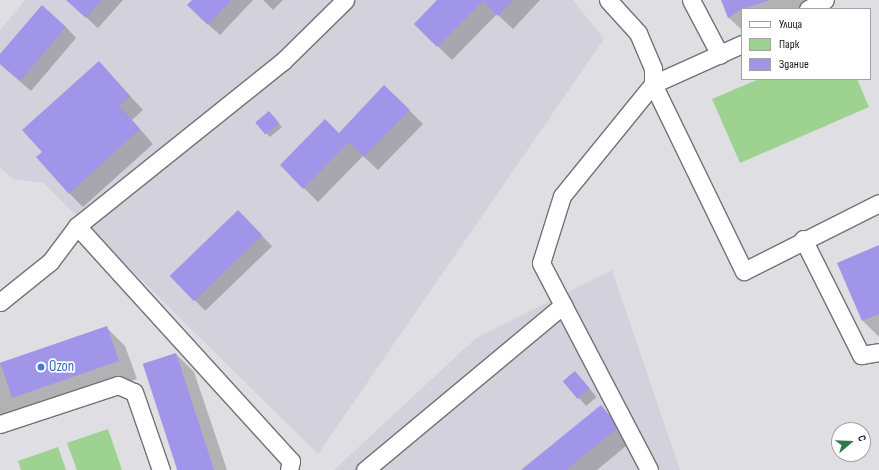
<!DOCTYPE html>
<html>
<head>
<meta charset="utf-8">
<style>
  body { margin:0 }
  #map { position:relative; width:879px; height:470px; overflow:hidden; background:#dfdfe3; font-family:"Sofia Sans Condensed",sans-serif }
  div>[style] { position:absolute }
  .built>* { inset:0; background:#d2d1dc }
  .green>* { inset:0; background:#9dd291 }
  .shadow>* { inset:0; background:#0003; transform-origin:0 0 }
  .building>* { inset:0; background:#a095e9; transform-origin:0 0 }
  .roads { filter:drop-shadow(1px 0 #727275) drop-shadow(-1px 0 #727275) drop-shadow(0 1px #727275) drop-shadow(0 -1px #727275) }
  .minor>* { height:17px; margin:-8.5px; padding:0 8.5px; transform-origin:8.5px; border-radius:8.5px; background:#fff }
  .dots>* { width:11px; height:11px; translate:-50% -50%; box-sizing:border-box; border:2px solid #fff; border-radius:50% }
  span { translate:-50% -50%; white-space:nowrap; text-align:center; line-height:1.15; -webkit-text-stroke:3.5px #fff; paint-order:stroke }
  .shop-label { font-size:15px; color:#366cbe }
  .left { translate:0 -50%; text-align:left }
  .legend { position:absolute; left:741px; top:8px; width:130px; height:72px; box-sizing:border-box; background:#fff; border:1px solid #a2a2a3; margin:0; padding:5px 7px; list-style:none; font-size:12px; color:#171718 }
  .legend li { display:flex; align-items:center; gap:8px; height:20px }
  .legend b { width:20px; border:1px solid #a2a2a3 }
  .north { position:absolute; left:831px; top:422px; width:40px; height:40px; box-sizing:border-box; background:#fff; border:1px solid #a2a2a3; border-radius:50%; rotate:71deg; font-size:11px; font-weight:700; line-height:16px; text-align:center; color:#171718 }
  .north::after { content:''; display:block; margin:auto; width:14px; height:18px; background:#317b49; clip-path:polygon(50% 0,100% 100%,50% 72%,0 100%) }
</style>
</head>
<body>
<div id="map">
  <div class="built">
    <div style="clip-path:polygon(25px 0,573px 0,604px 39px,318px 454px,43px 183px,13px 179px,0 167px,0 30px)"></div>
    <div style="clip-path:polygon(612px 270px,680px 470px,334px 470px,476px 338px)"></div>
  </div>
  <div class="green">
    <div style="clip-path:polygon(759px 79px,857px 79px,869px 107px,740px 163px,712px 99px)"></div>
    <div style="clip-path:polygon(108px 429px,122px 470px,77px 470px,67px 443px)"></div>
    <div style="clip-path:polygon(58px 447px,66px 470px,21px 470px,18px 461px)"></div>
  </div>
  <div class="shadow">
    <div style="clip-path:polygon(67px 0,123px 0,98px 28px)"></div>
    <div style="clip-path:polygon(193px 0,253px 0,220px 35px,199px 16px)"></div>
    <div style="clip-path:polygon(263px 0,283px 0,273px 10px)"></div>
    <div style="clip-path:polygon(438px 0,540px 0,513px 29px,497px 14px,452px 60px,415px 24px)"></div>
    <div style="clip-path:polygon(722px 0,805px 0,809px 9px,742px 9px,742px 30px,729px 18px)"></div>
    <div style="clip-path:polygon(66px 27px,76px 38px,31px 91px,0 64px,0 56px)"></div>
    <div style="clip-path:polygon(99px 62px,143px 110px,132px 120px,153px 144px,83px 207px,69px 193px,43px 152px)"></div>
    <div style="clip-path:polygon(409px 110px,423px 124px,378px 170px,363px 156px,318px 202px,281px 165px)"></div>
    <div style="clip-path:polygon(272px 116px,282px 127px,270px 137px,257px 123px)"></div>
    <div style="left:238px;top:211px;width:49px;height:93px;rotate:46deg"></div>
    <div style="clip-path:polygon(879px 246px,879px 337px,863px 321px,838px 264px)"></div>
    <div style="clip-path:polygon(107px 328px,125px 346px,137px 379px,0 425px,0 363px)"></div>
    <div style="clip-path:polygon(176px 354px,194px 372px,227px 470px,180px 470px)"></div>
    <div style="left:575px;top:372px;width:33px;height:14px;rotate:49deg"></div>
    <div style="clip-path:polygon(601px 406px,632px 441px,597px 470px,523px 470px)"></div>
  </div>
  <div class="building">
    <div style="clip-path:polygon(66px 0,102px 0,86px 18px)"></div>
    <div style="clip-path:polygon(192px 0,232px 0,208px 25px,187px 5px)"></div>
    <div style="clip-path:polygon(437px 0,513px 0,498px 16px,483px 1px,437px 47px,414px 24px)"></div>
    <div style="clip-path:polygon(721px 0,770px 0,742px 9px,728px 18px)"></div>
    <div style="clip-path:polygon(42px 5px,66px 27px,20px 81px,0 64px,0 54px)"></div>
    <div style="clip-path:polygon(99px 61px,130px 96px,119px 106px,140px 129px,69px 194px,36px 157px,42px 152px,22px 130px)"></div>
    <div style="clip-path:polygon(384px 85px,410px 110px,364px 157px,349px 142px,303px 189px,280px 165px,325px 119px,339px 133px)"></div>
    <div style="left:269px;top:111px;width:16px;height:18px;rotate:50deg"></div>
    <div style="left:238px;top:210px;width:35px;height:95px;rotate:46deg"></div>
    <div style="clip-path:polygon(879px 245px,879px 314px,862px 321px,837px 263px)"></div>
    <div style="left:107px;top:326px;width:37px;height:113px;rotate:71deg"></div>
    <div style="left:176px;top:353px;width:123px;height:35px;rotate:72deg"></div>
    <div style="left:575px;top:371px;width:23px;height:16px;rotate:50deg"></div>
    <div style="clip-path:polygon(601px 405px,619px 427px,566px 470px,521px 470px)"></div>
  </div>
  <div class="roads">
    <div class="minor">
      <div style="left:608px;top:0;width:45px;rotate:47.7deg"></div>
      <div style="left:638px;top:33px;width:39px;rotate:67deg"></div>
      <div style="left:653px;top:69px;width:15px;rotate:90deg"></div>
      <div style="left:653px;top:84px;width:144px;rotate:129.1deg"></div>
      <div style="left:562px;top:196px;width:70px;rotate:107.4deg"></div>
      <div style="left:541px;top:263px;width:233px;rotate:62.4deg"></div>
      <div style="left:691px;top:0;width:62px;rotate:62.2deg"></div>
      <div style="left:808px;top:9px;width:19px;rotate:-28deg"></div>
      <div style="left:742px;top:44px;width:98px;rotate:155.8deg"></div>
      <div style="left:653px;top:84px;width:208px;rotate:64.1deg"></div>
      <div style="left:744px;top:271px;width:151px;rotate:-26.7deg"></div>
      <div style="left:77px;top:226px;width:318px;rotate:47.7deg"></div>
      <div style="left:291px;top:461px;width:9px;rotate:103deg"></div>
      <div style="left:803px;top:239px;width:130px;rotate:63.4deg"></div>
      <div style="left:861px;top:355px;width:18px;rotate:-9deg"></div>
      <div style="left:0;top:302px;width:64px;rotate:-38.7deg"></div>
      <div style="left:50px;top:262px;width:45px;rotate:-53.1deg"></div>
      <div style="left:77px;top:226px;width:264px;rotate:-38.7deg"></div>
      <div style="left:283px;top:61px;width:87px;rotate:-44.5deg"></div>
      <div style="left:0;top:424px;width:124px;rotate:-18.3deg"></div>
      <div style="left:118px;top:385px;width:17px;rotate:24deg"></div>
      <div style="left:134px;top:392px;width:83px;rotate:70.9deg"></div>
      <div style="left:365px;top:470px;width:258px;rotate:-39.8deg"></div>
    </div>
  </div>
  <div class="dots">
    <div style="left:41px;top:367px;background:#3f7fe0"></div>
  </div>
  <div class="shop-label">
    <span class="left" style="left:49px;top:367px">Ozon</span>
  </div>
  <ul class="legend">
  <li><b style="height:5px;background:#fff"></b>Улица</li>
  <li><b style="height:11px;background:#9dd291"></b>Парк</li>
  <li><b style="height:11px;background:#a095e9"></b>Здание</li>
  </ul>
  <div class="north">С</div>
</div>
</body>
</html>
